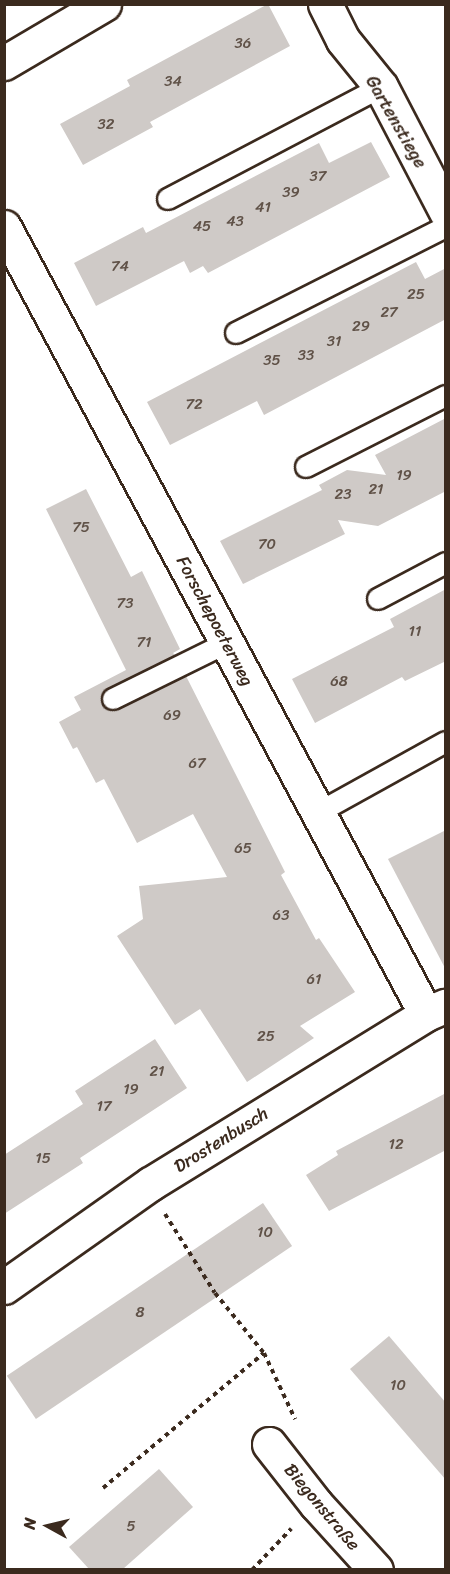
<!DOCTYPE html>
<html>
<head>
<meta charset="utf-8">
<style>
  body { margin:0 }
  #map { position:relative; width:450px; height:1574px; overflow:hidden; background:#fff; font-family:Sriracha,sans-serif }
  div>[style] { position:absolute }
  .building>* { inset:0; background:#cfcac7; transform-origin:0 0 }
  .path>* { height:4px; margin-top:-2px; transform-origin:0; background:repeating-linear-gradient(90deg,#3b2a1e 0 4.5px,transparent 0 9px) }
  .roads { filter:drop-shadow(2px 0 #3b2a1e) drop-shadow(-2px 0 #3b2a1e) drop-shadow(0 2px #3b2a1e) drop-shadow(0 -2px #3b2a1e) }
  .lane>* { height:20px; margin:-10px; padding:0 10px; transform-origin:10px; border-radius:10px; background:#fff }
  .street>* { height:33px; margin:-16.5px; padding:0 16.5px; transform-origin:16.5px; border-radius:16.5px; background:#fff }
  span { translate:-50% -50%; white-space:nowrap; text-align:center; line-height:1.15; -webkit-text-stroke:5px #fff; paint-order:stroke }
  .number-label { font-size:15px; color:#605248 }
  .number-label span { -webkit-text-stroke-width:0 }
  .street-label { font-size:18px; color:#3b2a1e }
  .frame { position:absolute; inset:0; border:6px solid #3b2a1e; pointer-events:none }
  .north { position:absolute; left:18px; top:1496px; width:60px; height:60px; -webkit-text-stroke:4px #fff; paint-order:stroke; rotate:278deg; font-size:16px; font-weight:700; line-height:24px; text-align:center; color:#3b2a1e }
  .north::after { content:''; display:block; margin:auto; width:21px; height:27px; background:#3b2a1e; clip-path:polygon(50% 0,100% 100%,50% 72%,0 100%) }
</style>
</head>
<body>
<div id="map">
  <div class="building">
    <div style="clip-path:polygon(268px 4px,290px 46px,150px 122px,153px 127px,83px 165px,60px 124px,130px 86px,127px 80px)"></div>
    <div style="clip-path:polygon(371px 142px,390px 177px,208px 273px,203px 266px,190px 273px,184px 261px,96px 306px,74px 263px,143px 227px,146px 233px,319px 143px,329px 163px)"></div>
    <div style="clip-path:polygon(416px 262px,425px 279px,446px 268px,446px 319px,264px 415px,257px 401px,170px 445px,147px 402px)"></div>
    <div style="clip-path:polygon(446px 418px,446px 491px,378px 526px,338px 520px,345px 534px,243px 584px,220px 541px,322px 490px,319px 485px,347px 470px,386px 475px,375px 455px)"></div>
    <div style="clip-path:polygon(86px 489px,131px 577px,142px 571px,180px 649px,173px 653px,175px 655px,107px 689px,101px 698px,103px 705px,112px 711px,118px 710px,186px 676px,285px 872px,281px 875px,316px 940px,319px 938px,355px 992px,300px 1026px,314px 1038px,247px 1082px,200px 1009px,175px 1025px,117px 936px,143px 919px,139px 886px,227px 877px,193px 814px,137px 843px,104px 779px,96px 783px,77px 747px,73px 749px,59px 722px,81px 710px,74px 697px,126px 670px,46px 509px)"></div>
    <div style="clip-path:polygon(446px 589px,446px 661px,405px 681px,402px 677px,315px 723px,292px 679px,394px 627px,390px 619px)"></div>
    <div style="clip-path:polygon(446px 830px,446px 970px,388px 859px)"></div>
    <div style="clip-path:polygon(155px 1039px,187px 1088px,80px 1158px,83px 1163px,4px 1214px,4px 1155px,83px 1104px,75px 1091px)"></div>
    <div style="clip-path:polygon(446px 1093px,446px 1150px,329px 1211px,306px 1175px,338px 1155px,336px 1151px)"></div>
    <div style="left:263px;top:1203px;width:52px;height:309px;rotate:56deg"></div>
    <div style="clip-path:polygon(389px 1336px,446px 1403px,446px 1480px,350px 1369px)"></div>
    <div style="clip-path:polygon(159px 1469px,193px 1507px,123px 1569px,89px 1569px,69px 1547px)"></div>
  </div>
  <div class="path">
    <div style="left:165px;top:1214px;width:93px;rotate:57.7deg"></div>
    <div style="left:215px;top:1293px;width:77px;rotate:50.8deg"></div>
    <div style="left:264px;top:1353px;width:73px;rotate:64.8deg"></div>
    <div style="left:103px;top:1488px;width:210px;rotate:-40deg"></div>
    <div style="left:252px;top:1570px;width:57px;rotate:-46.4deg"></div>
  </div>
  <div class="roads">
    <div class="lane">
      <div style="left:168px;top:199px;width:241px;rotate:-27.7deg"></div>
      <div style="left:236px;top:333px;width:235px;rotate:-26.8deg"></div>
      <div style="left:306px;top:467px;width:157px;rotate:-26.9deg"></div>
      <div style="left:378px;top:599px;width:77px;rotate:-27.9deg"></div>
      <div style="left:113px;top:699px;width:127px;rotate:-26.2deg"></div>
      <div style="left:318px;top:813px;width:146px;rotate:-29deg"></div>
    </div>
    <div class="street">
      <div style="left:325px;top:4px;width:40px;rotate:63.4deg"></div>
      <div style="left:343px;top:40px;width:60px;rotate:51deg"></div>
      <div style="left:381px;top:87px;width:141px;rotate:62.5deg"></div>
      <div style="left:4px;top:63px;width:116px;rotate:-30.5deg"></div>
      <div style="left:4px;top:227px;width:893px;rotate:61.8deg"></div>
      <div style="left:4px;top:1287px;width:179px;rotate:-35.2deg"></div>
      <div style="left:150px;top:1184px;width:324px;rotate:-31.6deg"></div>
      <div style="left:426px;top:1014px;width:21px;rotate:-23deg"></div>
      <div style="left:269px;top:1444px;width:76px;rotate:51.9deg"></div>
      <div style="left:316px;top:1504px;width:89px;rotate:47.7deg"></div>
    </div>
  </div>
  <div class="number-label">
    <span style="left:243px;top:44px">36</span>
    <span style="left:173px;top:82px">34</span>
    <span style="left:106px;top:125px">32</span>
    <span style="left:318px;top:177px">37</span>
    <span style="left:291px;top:193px">39</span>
    <span style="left:263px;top:208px">41</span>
    <span style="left:235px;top:222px">43</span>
    <span style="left:202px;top:227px">45</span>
    <span style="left:120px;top:267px">74</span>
    <span style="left:416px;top:295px">25</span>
    <span style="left:389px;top:313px">27</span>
    <span style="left:361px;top:327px">29</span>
    <span style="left:334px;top:342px">31</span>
    <span style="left:306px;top:356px">33</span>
    <span style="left:272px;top:361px">35</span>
    <span style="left:194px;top:405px">72</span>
    <span style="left:404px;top:476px">19</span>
    <span style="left:376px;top:490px">21</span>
    <span style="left:343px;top:495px">23</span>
    <span style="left:81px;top:528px">75</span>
    <span style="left:267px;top:545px">70</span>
    <span style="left:125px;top:604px">73</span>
    <span style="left:415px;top:632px">11</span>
    <span style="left:144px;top:643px">71</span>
    <span style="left:339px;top:682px">68</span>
    <span style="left:172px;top:716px">69</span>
    <span style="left:197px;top:764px">67</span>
    <span style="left:243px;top:849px">65</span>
    <span style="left:281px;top:916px">63</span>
    <span style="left:314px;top:980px">61</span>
    <span style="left:266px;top:1037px">25</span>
    <span style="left:157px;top:1072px">21</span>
    <span style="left:131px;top:1090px">19</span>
    <span style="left:104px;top:1107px">17</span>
    <span style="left:396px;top:1145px">12</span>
    <span style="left:43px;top:1159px">15</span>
    <span style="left:265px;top:1233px">10</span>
    <span style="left:140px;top:1313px">8</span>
    <span style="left:398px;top:1386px">10</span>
    <span style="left:131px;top:1527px">5</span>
  </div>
  <div class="street-label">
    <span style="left:396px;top:122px;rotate:60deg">Gartenstiege</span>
    <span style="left:215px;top:621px;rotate:62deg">Forschepoeterweg</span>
    <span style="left:221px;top:1140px;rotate:-32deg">Drostenbusch</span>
    <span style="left:322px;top:1507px;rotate:50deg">Biegonstraße</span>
  </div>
  <div class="frame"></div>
  <div class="north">N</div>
</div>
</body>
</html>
